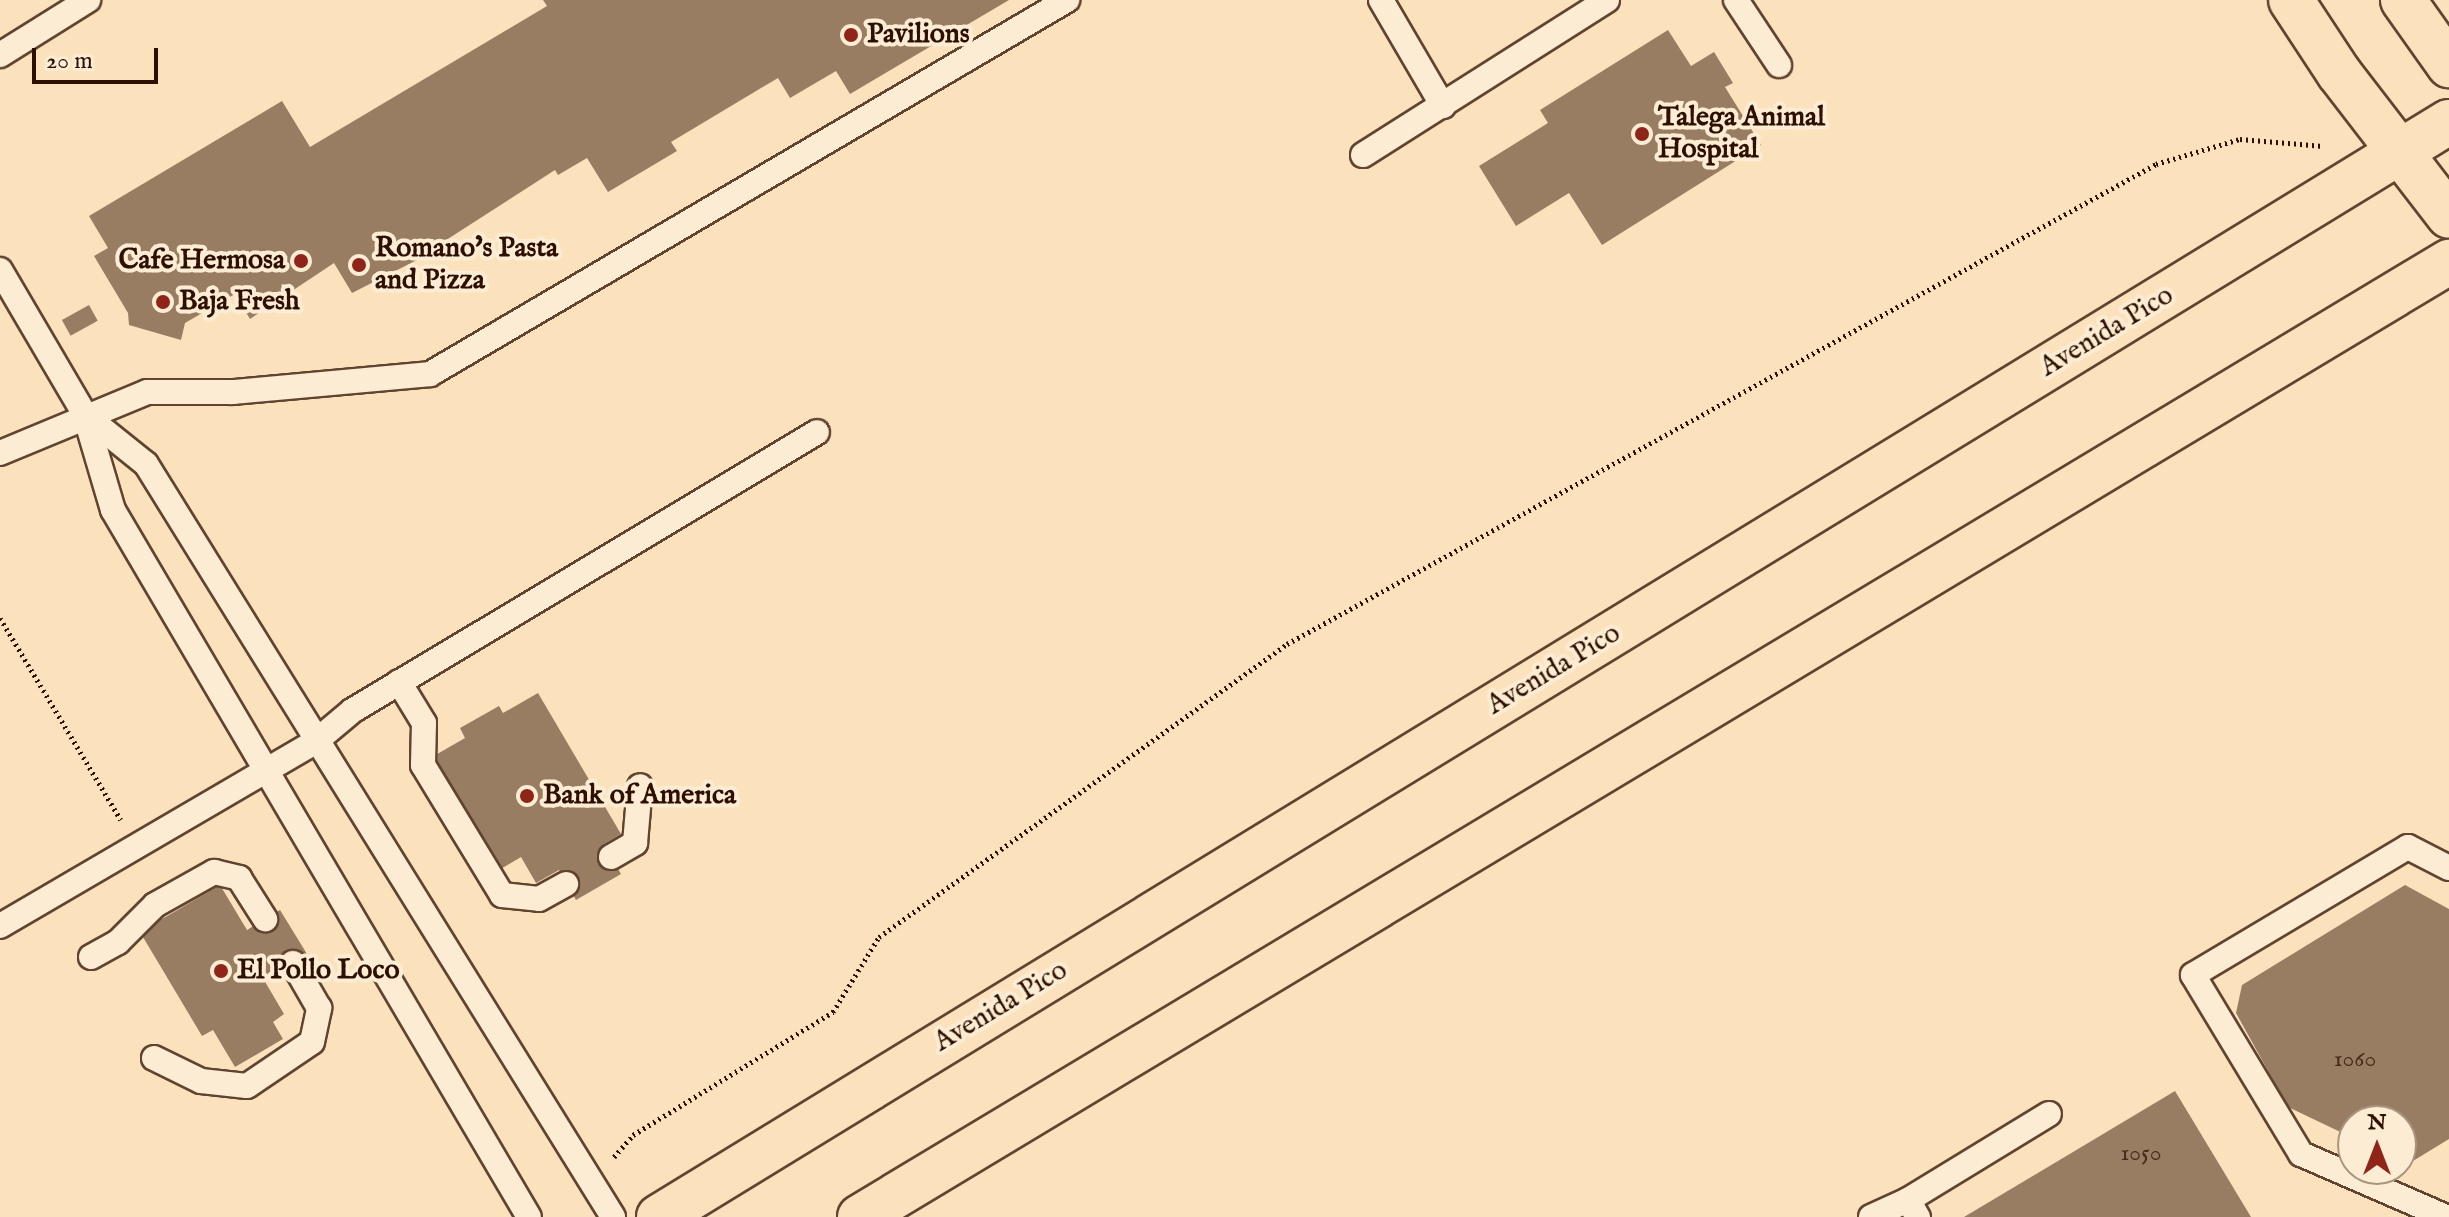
<!DOCTYPE html>
<html>
<head>
<meta charset="utf-8">
<style>
  body { margin:0 }
  #map { position:relative; width:2449px; height:1217px; overflow:hidden; background:#fbe2bc; font-family:"IM FELL English",serif }
  div>[style] { position:absolute }
  .building>* { inset:0; background:#987d62; transform-origin:0 0 }
  .path>* { height:5px; margin-top:-2.5px; transform-origin:0; background:repeating-linear-gradient(90deg,#2d1001 0 2px,transparent 0 6px) }
  .roads { filter:drop-shadow(2px 0 #604430) drop-shadow(-2px 0 #604430) drop-shadow(0 2px #604430) drop-shadow(0 -2px #604430) }
  .lane>* { height:24px; margin:-12px; padding:0 12px; transform-origin:12px; border-radius:12px; background:#fcecd3 }
  .highway>* { height:44px; margin:-22px; padding:0 22px; transform-origin:22px; border-radius:22px; background:#fbe2bc }
  .dots>* { width:22px; height:22px; translate:-50% -50%; box-sizing:border-box; border:4px solid #fcecd3; border-radius:50% }
  span { translate:-50% -50%; white-space:nowrap; text-align:center; line-height:1.15; -webkit-text-stroke:8px #fcecd3; paint-order:stroke }
  .number-label { font-size:24px; color:#482b19 }
  .number-label span { -webkit-text-stroke-width:0 }
  .poi-label { font-size:28px; color:#2d1001; font-weight:700 }
  .left { translate:0 -50%; text-align:left }
  .right { translate:-100% -50%; text-align:right }
  .street-label { font-size:28px; color:#2d1001 }
  .north { position:absolute; left:2337px; top:1105px; width:80px; height:80px; box-sizing:border-box; background:#fcecd3; border:2px solid #a9947f; border-radius:50%; rotate:0deg; font-size:22px; font-weight:700; line-height:32px; text-align:center; color:#2d1001 }
  .north::after { content:''; display:block; margin:auto; width:28px; height:36px; background:#8f2418; clip-path:polygon(50% 0,100% 100%,50% 72%,0 100%) }
  .scale { position:absolute; left:32px; top:48px; width:126px; height:36px; box-sizing:border-box; border:4px solid #2d1001; border-top:0; padding-left:10px; font-size:24px; line-height:28px; white-space:nowrap; color:#2d1001; -webkit-text-stroke:6px #fcecd3; paint-order:stroke }
</style>
</head>
<body>
<div id="map">
  <div class="building">
    <div style="clip-path:polygon(543px 0,1009px 0,850px 94px,836px 71px,790px 98px,778px 78px,671px 142px,677px 151px,608px 192px,587px 158px,558px 175px,555px 170px,440px 244px,437px 240px,414px 254px,417px 260px,352px 293px,334px 263px,250px 319px,235px 294px,185px 323px,181px 340px,129px 325px,128px 313px,94px 256px,108px 248px,89px 216px,282px 101px,310px 147px,547px 6px)"></div>
    <div style="clip-path:polygon(1668px 30px,1691px 66px,1714px 52px,1733px 83px,1725px 87px,1761px 145px,1602px 245px,1569px 193px,1516px 226px,1479px 166px,1548px 123px,1540px 110px)"></div>
    <div style="left:89px;top:305px;width:18px;height:31px;rotate:61deg"></div>
    <div style="clip-path:polygon(538px 693px,621px 834px,604px 844px,621px 874px,576px 900px,559px 870px,536px 883px,521px 857px,499px 870px,432px 757px,465px 738px,460px 728px,499px 706px,503px 713px)"></div>
    <div style="clip-path:polygon(220px 885px,247px 930px,280px 910px,307px 954px,264px 980px,284px 1014px,273px 1022px,283px 1039px,235px 1067px,213px 1030px,202px 1036px,140px 932px)"></div>
    <div style="clip-path:polygon(2405px 885px,2449px 909px,2449px 1139px,2408px 1164px,2401px 1161px,2401px 1121px,2353px 1121px,2353px 1138px,2288px 1107px,2236px 1013px,2242px 985px)"></div>
    <div style="clip-path:polygon(2175px 1091px,2251px 1217px,1964px 1217px)"></div>
  </div>
  <div class="path">
    <div style="left:0;top:618px;width:235px;rotate:59.1deg"></div>
    <div style="left:614px;top:1157px;width:29px;rotate:-49deg"></div>
    <div style="left:633px;top:1135px;width:235px;rotate:-31.6deg"></div>
    <div style="left:833px;top:1012px;width:88px;rotate:-58.5deg"></div>
    <div style="left:879px;top:937px;width:502px;rotate:-35.68deg"></div>
    <div style="left:1287px;top:644px;width:993px;rotate:-28.91deg"></div>
    <div style="left:2156px;top:164px;width:88px;rotate:-16.6deg"></div>
    <div style="left:2240px;top:139px;width:83px;rotate:4.8deg"></div>
  </div>
  <div class="roads">
    <div class="lane">
      <div style="left:1381px;top:0;width:123px;rotate:59.7deg"></div>
      <div style="left:1736px;top:0;width:78px;rotate:56.5deg"></div>
      <div style="left:0;top:55px;width:104px;rotate:-32deg"></div>
      <div style="left:1363px;top:155px;width:289px;rotate:-32.4deg"></div>
      <div style="left:0;top:270px;width:168px;rotate:59.6deg"></div>
      <div style="left:85px;top:415px;width:99px;rotate:73.6deg"></div>
      <div style="left:113px;top:510px;width:820px;rotate:59.53deg"></div>
      <div style="left:85px;top:415px;width:78px;rotate:38.8deg"></div>
      <div style="left:146px;top:464px;width:886px;rotate:58.19deg"></div>
      <div style="left:0;top:453px;width:159px;rotate:-22.5deg"></div>
      <div style="left:147px;top:392px;width:86px"></div>
      <div style="left:233px;top:392px;width:198px;rotate:-5.2deg"></div>
      <div style="left:430px;top:374px;width:739px;rotate:-30.42deg"></div>
      <div style="left:399px;top:682px;width:48px;rotate:58.6deg"></div>
      <div style="left:424px;top:723px;width:42px;rotate:91.4deg"></div>
      <div style="left:423px;top:765px;width:152px;rotate:58.7deg"></div>
      <div style="left:502px;top:895px;width:37px;rotate:6deg"></div>
      <div style="left:539px;top:899px;width:31px;rotate:-29deg"></div>
      <div style="left:611px;top:857px;width:28px;rotate:-30deg"></div>
      <div style="left:635px;top:843px;width:57px;rotate:-85deg"></div>
      <div style="left:0;top:926px;width:365px;rotate:-30.3deg"></div>
      <div style="left:315px;top:742px;width:48px;rotate:-40deg"></div>
      <div style="left:352px;top:711px;width:542px;rotate:-30.96deg"></div>
      <div style="left:91px;top:957px;width:31px;rotate:-29deg"></div>
      <div style="left:118px;top:942px;width:52px;rotate:-45deg"></div>
      <div style="left:155px;top:905px;width:68px;rotate:-29.2deg"></div>
      <div style="left:214px;top:872px;width:26px;rotate:13deg"></div>
      <div style="left:239px;top:878px;width:49px;rotate:57.6deg"></div>
      <div style="left:154px;top:1058px;width:52px;rotate:26.1deg"></div>
      <div style="left:201px;top:1081px;width:46px;rotate:6.2deg"></div>
      <div style="left:247px;top:1086px;width:78px;rotate:-34.1deg"></div>
      <div style="left:312px;top:1042px;width:35px;rotate:-78deg"></div>
      <div style="left:319px;top:1008px;width:52px;rotate:-120deg"></div>
      <div style="left:1908px;top:1200px;width:165px;rotate:-31.4deg"></div>
      <div style="left:1871px;top:1217px;width:41px;rotate:-24.7deg"></div>
      <div style="left:1908px;top:1200px;width:20px;rotate:60deg"></div>
      <div style="left:2446px;top:1217px;width:158px;rotate:-156.5deg"></div>
      <div style="left:2301px;top:1154px;width:209px;rotate:-121.1deg"></div>
      <div style="left:2193px;top:975px;width:250px;rotate:-30.8deg"></div>
      <div style="left:2408px;top:847px;width:46px;rotate:27.1deg"></div>
    </div>
    <div class="highway">
      <div style="left:2291px;top:0;width:87px;rotate:56.7deg"></div>
      <div style="left:2339px;top:73px;width:180px;rotate:52.4deg"></div>
      <div style="left:2403px;top:0;width:80px;rotate:54.7deg"></div>
      <div style="left:659px;top:1217px;width:2098px;rotate:-31.46deg"></div>
      <div style="left:860px;top:1217px;width:1854px;rotate:-31.01deg"></div>
    </div>
  </div>
  <div class="dots">
    <div style="left:851px;top:35px;background:#8f2418"></div>
    <div style="left:1642px;top:134px;background:#8f2418"></div>
    <div style="left:301px;top:261px;background:#8f2418"></div>
    <div style="left:359px;top:265px;background:#8f2418"></div>
    <div style="left:163px;top:302px;background:#8f2418"></div>
    <div style="left:527px;top:796px;background:#8f2418"></div>
    <div style="left:221px;top:971px;background:#8f2418"></div>
  </div>
  <div class="number-label">
    <span style="left:2355px;top:1060px">1060</span>
    <span style="left:2141px;top:1154px">1050</span>
  </div>
  <div class="poi-label">
    <span class="left" style="left:867px;top:35px">Pavilions</span>
    <span class="left" style="left:1658px;top:134px">Talega Animal<br>Hospital</span>
    <span class="left" style="left:375px;top:265px">Romano's Pasta<br>and Pizza</span>
    <span class="right" style="left:285px;top:261px">Cafe Hermosa</span>
    <span class="left" style="left:179px;top:302px">Baja Fresh</span>
    <span class="left" style="left:543px;top:796px">Bank of America</span>
    <span class="left" style="left:237px;top:971px">El Pollo Loco</span>
  </div>
  <div class="street-label">
    <span style="left:2107px;top:332px;rotate:-31deg">Avenida Pico</span>
    <span style="left:1554px;top:670px;rotate:-31deg">Avenida Pico</span>
    <span style="left:1001px;top:1007px;rotate:-31deg">Avenida Pico</span>
  </div>
  <div class="north">N</div>
  <div class="scale">20 m</div>
</div>
</body>
</html>
